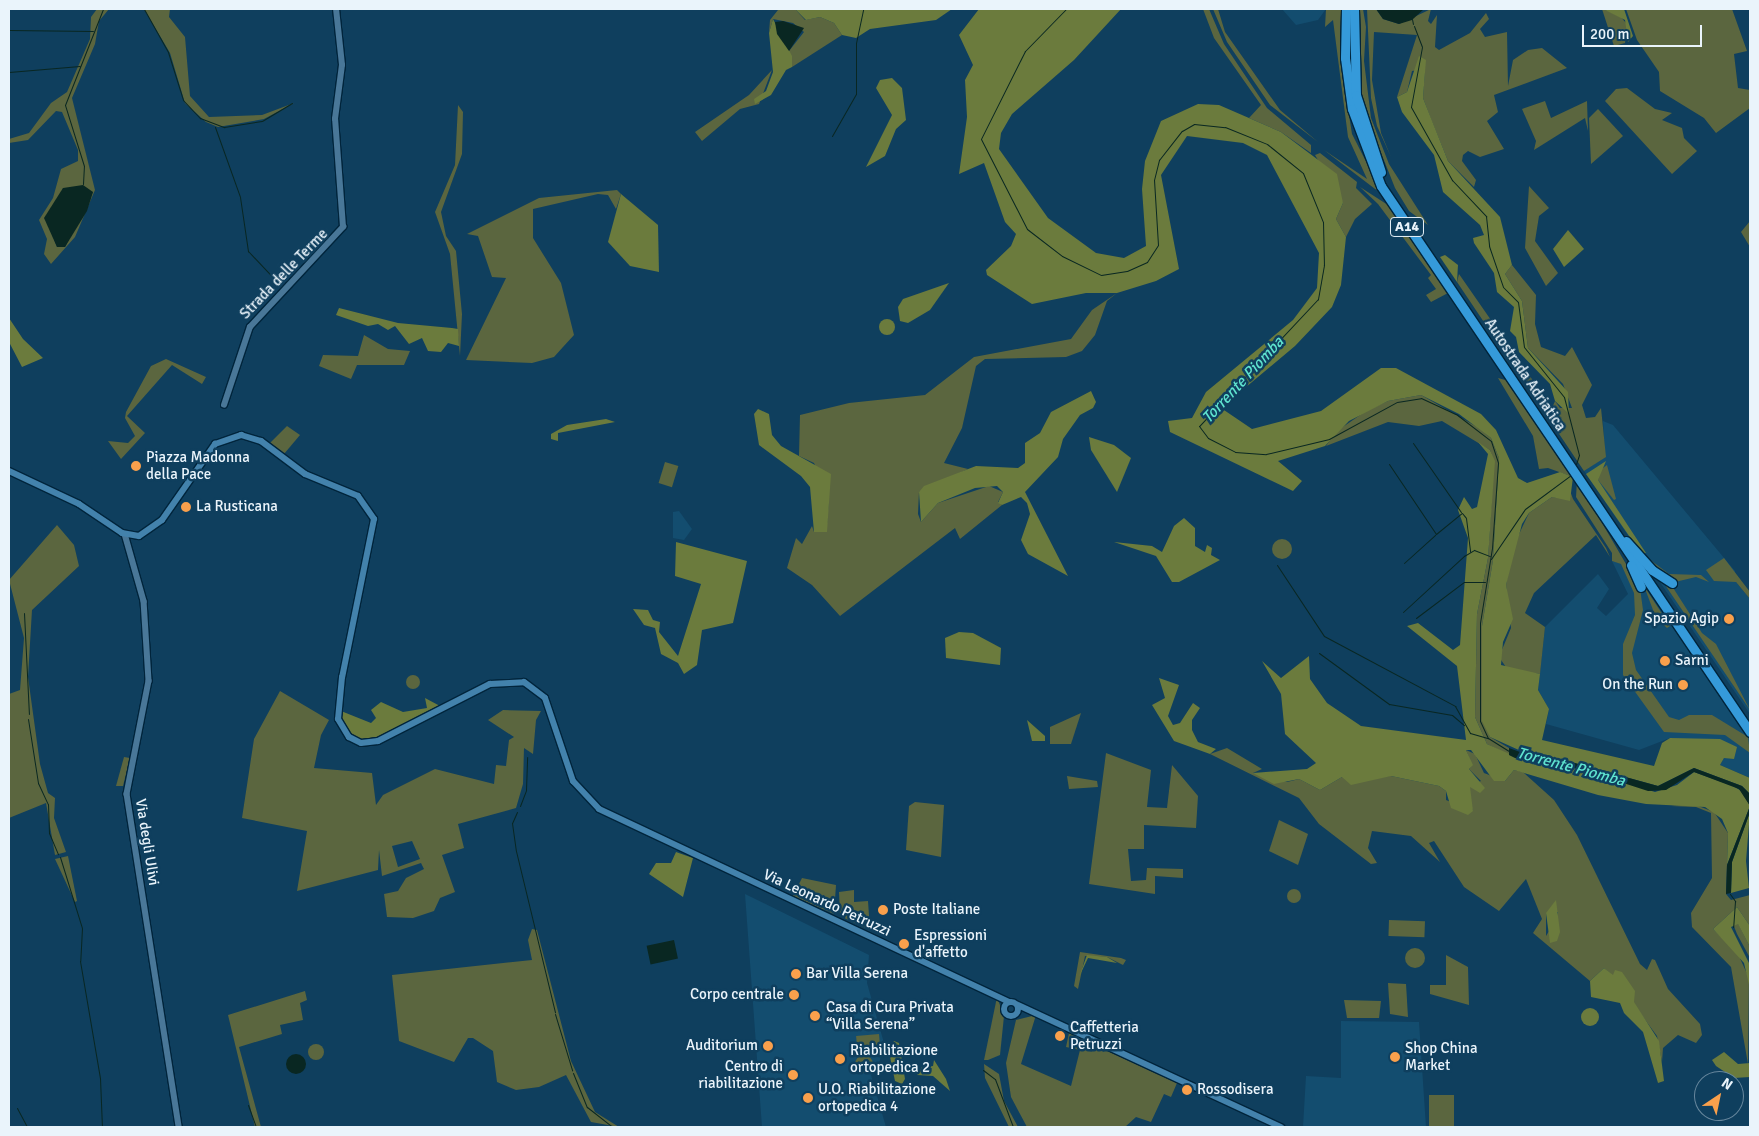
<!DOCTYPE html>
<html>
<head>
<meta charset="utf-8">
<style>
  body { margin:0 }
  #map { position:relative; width:1759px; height:1136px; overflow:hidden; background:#0f3f5e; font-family:Signika,sans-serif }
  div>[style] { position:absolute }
  .built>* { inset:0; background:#134d6f }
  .green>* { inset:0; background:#5b663f; transform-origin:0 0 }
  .round { border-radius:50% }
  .forest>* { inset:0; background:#6b7b3d }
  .water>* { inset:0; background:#092722; transform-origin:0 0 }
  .stream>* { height:1px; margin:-0.5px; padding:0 0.5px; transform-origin:0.5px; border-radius:0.5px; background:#092722 }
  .roads { filter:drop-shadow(1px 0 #01253c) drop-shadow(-1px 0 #01253c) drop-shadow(0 1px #01253c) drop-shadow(0 -1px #01253c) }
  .tertiary>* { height:5.5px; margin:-2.75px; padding:0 2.75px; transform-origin:2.75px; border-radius:2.75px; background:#497798 }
  .secondary>* { height:6px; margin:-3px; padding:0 3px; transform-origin:3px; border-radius:3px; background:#4382ac }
  .secondary>.ring { margin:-3px; padding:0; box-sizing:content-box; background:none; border:6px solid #4382ac; border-radius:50% }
  .motorway>* { height:9px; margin:-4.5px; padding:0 4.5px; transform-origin:4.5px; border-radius:4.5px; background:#359ada }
  .dots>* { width:14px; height:14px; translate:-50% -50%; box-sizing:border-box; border:2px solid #0f3f5e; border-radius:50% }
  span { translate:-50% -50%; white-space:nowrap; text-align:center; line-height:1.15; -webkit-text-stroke:5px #0f3f5e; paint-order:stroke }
  .shield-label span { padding:1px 4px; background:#0f3f5e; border:1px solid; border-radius:4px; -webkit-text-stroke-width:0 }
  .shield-label { font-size:14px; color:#eaf4fb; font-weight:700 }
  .street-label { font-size:15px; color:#eaf4fb }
  .poi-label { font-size:15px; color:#eaf4fb }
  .left { translate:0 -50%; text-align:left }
  .right { translate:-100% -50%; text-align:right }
  .water-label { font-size:16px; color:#5fe3cf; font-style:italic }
  .frame { position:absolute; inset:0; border:10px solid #eaf4fb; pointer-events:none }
  .north { position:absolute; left:1694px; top:1071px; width:50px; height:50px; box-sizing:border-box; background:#0f3f5e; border:1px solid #67879d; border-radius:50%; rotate:34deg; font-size:14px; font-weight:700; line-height:20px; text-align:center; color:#eaf4fb }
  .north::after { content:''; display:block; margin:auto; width:18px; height:22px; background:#f9a04c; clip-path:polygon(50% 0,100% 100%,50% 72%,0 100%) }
  .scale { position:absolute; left:1582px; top:25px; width:120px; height:22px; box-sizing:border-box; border:2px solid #eaf4fb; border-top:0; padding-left:6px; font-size:15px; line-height:18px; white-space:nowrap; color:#eaf4fb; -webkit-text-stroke:4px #0f3f5e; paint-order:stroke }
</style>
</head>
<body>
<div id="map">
  <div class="built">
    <div style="clip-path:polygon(1282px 9px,1326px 9px,1318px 20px,1296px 25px)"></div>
    <div style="clip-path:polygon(1603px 421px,1613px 425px,1735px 571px,1736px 582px,1750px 599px,1750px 714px,1584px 471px,1605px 457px)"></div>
    <div style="clip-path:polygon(679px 511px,692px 529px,684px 540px,673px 538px,673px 512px)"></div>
    <div style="clip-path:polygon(1612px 561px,1634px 567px,1750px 737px,1750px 778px,1720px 765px,1724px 758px,1670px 738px,1639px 750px,1546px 724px,1549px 709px,1538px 690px,1545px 627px,1598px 574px,1609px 589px,1597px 608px,1606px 616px,1628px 594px)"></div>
    <div style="clip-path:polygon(745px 894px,869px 955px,867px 983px,884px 1043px,878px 1068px,871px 1075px,886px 1127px,762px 1127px)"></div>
    <div style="clip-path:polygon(1341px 1021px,1419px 1022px,1426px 1127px,1303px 1127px,1306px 1076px,1341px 1078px)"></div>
  </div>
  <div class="green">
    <div style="clip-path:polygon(evenodd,97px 9px,109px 9px,99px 21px,95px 44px,72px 98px,95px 190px,75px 237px,51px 264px,44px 254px,47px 239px,39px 220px,53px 198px,61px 169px,78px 161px,78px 150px,62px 112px,56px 111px,28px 140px,9px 143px,9px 139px,29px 133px,51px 103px,67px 92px,90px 39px,91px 17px,97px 9px,63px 188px,93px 192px,65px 247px,57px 247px,52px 234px,63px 188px)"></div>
    <div style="clip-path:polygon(144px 9px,170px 9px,169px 17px,185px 37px,190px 96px,209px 117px,262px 115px,294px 103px,264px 119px,218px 127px,206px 122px,185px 103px,170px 53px)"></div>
    <div style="clip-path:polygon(795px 9px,805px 20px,820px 17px,834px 23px,842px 35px,792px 67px,789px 51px,804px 32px,793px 23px,773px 19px,769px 33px,770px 20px,778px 10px)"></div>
    <div style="clip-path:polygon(1203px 9px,1209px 9px,1224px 44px,1267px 108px,1311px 145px,1311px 153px,1281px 132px,1249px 118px,1261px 105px,1214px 38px)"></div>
    <div style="clip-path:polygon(1213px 9px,1218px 9px,1225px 32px,1280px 110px,1318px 142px,1270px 105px,1227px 42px)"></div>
    <div style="clip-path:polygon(1326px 9px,1342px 9px,1341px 64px,1352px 134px,1383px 195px,1324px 150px,1367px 179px,1348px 137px,1333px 20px,1325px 27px)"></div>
    <div style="clip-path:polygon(1357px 9px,1363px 9px,1366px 27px,1364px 61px,1371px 118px,1389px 164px,1428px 225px,1409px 211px,1395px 188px,1362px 105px)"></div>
    <div style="clip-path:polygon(1367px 9px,1376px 9px,1383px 19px,1399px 24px,1431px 9px,1428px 21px,1431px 24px,1437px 15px,1435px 47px,1439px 50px,1470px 33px,1486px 13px,1489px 19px,1480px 29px,1485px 37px,1507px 32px,1508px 86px,1513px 60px,1528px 50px,1542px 48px,1567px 68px,1494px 95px,1498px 112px,1487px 121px,1504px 149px,1480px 157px,1468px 151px,1463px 155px,1462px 161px,1476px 180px,1474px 187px,1448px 161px,1431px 119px,1423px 98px,1425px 69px,1412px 71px,1407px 92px,1397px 97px,1417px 35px,1374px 32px,1372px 80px,1381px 133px,1391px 157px,1377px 126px,1371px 98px)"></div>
    <div style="clip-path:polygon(1602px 9px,1618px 14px,1627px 24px,1625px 43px,1614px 46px)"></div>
    <div style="clip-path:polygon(1626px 9px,1732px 9px,1747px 51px,1734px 54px,1738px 88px,1750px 90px,1750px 108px,1716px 133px,1704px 118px,1660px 91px,1659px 72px,1637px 40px)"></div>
    <div style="clip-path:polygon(772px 70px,759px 104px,740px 109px,702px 141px,695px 132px,749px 95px)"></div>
    <div style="clip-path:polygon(1627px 88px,1655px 109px,1672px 113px,1662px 120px,1682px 128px,1684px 138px,1697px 151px,1672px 174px,1605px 101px,1616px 89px)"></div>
    <div style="clip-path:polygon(1545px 101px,1551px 118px,1587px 101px,1588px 131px,1585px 118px,1534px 150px,1536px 141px,1522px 109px)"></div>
    <div style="clip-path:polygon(458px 105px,463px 112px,462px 154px,441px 212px,446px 236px,456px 251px,462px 314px,460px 356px,450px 254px,435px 212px,455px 165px)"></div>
    <div style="clip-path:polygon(1598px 109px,1623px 136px,1591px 164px,1589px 118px)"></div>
    <div style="clip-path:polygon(1320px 153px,1357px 182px,1356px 188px,1372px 204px,1355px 219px,1346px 237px,1336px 219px,1343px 203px,1315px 155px)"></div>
    <div style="clip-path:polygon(1529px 186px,1549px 208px,1539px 216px,1535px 241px,1558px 273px,1546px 286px,1525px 248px)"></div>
    <div style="clip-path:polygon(1360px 187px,1391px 207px,1448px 293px,1431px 302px,1426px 295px,1436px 289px,1428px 278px,1431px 275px,1378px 204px)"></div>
    <div style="clip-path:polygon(617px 190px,621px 194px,616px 209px,608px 195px,598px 194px,533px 209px,533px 238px,561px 283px,574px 335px,563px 347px,554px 357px,532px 363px,466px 360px,506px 278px,492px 277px,478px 236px,467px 234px,539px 198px)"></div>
    <div style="clip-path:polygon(1750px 221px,1750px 247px,1741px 232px)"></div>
    <div style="clip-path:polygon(1512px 265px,1536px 295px,1535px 324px,1541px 347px,1565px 356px,1572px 347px,1592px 385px,1582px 405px,1586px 418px,1595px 417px,1601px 408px,1606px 457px,1584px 471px,1457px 282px,1459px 274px,1552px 408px,1555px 401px,1560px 408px,1572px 408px,1563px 384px,1528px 348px,1522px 301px,1505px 274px)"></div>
    <div style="clip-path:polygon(1117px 293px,1107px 301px,1095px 335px,1082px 351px,1066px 357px,985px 359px,976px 366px,962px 428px,944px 463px,968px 469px,919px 492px,918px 514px,921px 522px,938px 503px,989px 486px,1003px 492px,998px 502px,1002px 505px,960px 539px,955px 528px,840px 616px,812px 585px,787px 568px,796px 538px,802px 544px,812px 526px,814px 532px,827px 524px,829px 498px,814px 463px,799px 456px,800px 415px,849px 403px,925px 395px,974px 357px,1071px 339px,1092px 310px)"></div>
    <div style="clip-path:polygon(364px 335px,388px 349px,410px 351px,404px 365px,357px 365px,351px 379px,319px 366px,323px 355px,358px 356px)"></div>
    <div style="clip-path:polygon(166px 359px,206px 377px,202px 384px,172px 365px,127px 416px,145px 433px,121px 459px,108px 441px,128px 443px,135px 436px,125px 418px,126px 412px,151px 366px)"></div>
    <div style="clip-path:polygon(1498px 378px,1509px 381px,1573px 477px,1548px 468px,1539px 469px,1533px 436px)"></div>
    <div style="clip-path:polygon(1421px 395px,1477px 427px,1491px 438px,1499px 458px,1493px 560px,1482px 626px,1482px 710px,1490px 737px,1509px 748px,1509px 755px,1487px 744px,1475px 717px,1477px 614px,1488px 558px,1494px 461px,1490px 450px,1442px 421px,1419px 426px,1388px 422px,1326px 446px,1337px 431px,1366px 411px,1388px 401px)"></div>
    <div style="clip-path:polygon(287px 426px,300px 435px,284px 454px,270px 443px)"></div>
    <div style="left:665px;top:462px;width:14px;height:22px;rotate:17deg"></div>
    <div style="clip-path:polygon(1607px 465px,1616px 499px,1614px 500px,1598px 480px,1599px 471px)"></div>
    <div style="clip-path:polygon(1577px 480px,1640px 588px,1643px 610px,1632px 653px,1636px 670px,1669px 717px,1679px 720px,1689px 715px,1712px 715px,1748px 737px,1750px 753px,1725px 735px,1664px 732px,1623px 675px,1623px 644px,1635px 615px,1634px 593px,1621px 564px,1612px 561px,1612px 553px,1576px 497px)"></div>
    <div style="clip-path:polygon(1569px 488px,1573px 499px,1606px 548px,1610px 557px,1596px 535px,1534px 593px,1525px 613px,1545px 627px,1540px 674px,1508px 670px,1499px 657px,1511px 628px,1506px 585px,1512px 549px,1529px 513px,1552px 497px,1563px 498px)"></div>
    <div style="clip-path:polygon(57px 525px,74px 545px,79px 566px,32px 610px,28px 677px,40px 764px,48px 793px,55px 798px,54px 818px,66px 852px,55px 855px,46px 803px,9px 818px,9px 694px,20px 690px,24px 638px,9px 580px)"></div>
    <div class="round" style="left:1272px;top:539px;width:20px;height:20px"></div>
    <div style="clip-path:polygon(1641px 553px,1669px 574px,1701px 575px,1709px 582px,1696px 577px,1675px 582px,1658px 573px)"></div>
    <div style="clip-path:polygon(1724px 558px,1750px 592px,1750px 599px,1736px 582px,1714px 581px,1706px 570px)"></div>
    <div style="clip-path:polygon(1659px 576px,1670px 583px,1702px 633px,1716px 644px,1750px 710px)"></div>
    <div style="clip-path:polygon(1644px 586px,1670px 626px,1667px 628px,1656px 618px)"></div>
    <div class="round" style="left:406px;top:675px;width:14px;height:14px"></div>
    <div style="clip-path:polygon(evenodd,280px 691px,329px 720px,321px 735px,314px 768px,372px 773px,376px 805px,383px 795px,435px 769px,494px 784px,496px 765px,506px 766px,509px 740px,514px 737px,488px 720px,503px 710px,541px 711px,536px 720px,533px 754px,524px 748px,523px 784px,516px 808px,458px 824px,464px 848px,442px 855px,455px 892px,440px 898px,434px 911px,413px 918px,387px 917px,384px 894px,398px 891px,406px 878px,424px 869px,421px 863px,382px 876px,379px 850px,378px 870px,297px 891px,307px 831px,242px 818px,254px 739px,280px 691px,412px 841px,420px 859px,398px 867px,392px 846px,412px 841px)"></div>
    <div style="clip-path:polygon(1081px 713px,1071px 744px,1050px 744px,1050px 727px)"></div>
    <div style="clip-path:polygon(evenodd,1227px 748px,1262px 769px,1253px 773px,1287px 782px,1299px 779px,1320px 790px,1342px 777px,1391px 776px,1439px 786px,1446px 791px,1446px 800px,1473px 811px,1467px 796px,1470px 786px,1481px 781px,1469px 769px,1472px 765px,1466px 750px,1475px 754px,1484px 773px,1505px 781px,1514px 770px,1523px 772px,1554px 800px,1577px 835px,1640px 964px,1647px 970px,1652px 959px,1655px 960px,1668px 989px,1700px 1024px,1702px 1035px,1696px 1043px,1678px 1035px,1663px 1048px,1662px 1062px,1657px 1036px,1613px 976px,1604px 968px,1590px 981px,1533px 933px,1542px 919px,1526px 879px,1499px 911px,1464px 887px,1434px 841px,1429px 843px,1440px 862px,1411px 836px,1372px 831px,1368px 848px,1377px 863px,1371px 864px,1319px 824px,1299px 798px,1210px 754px,1227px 748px,1558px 912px,1557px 918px,1546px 936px,1546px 913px,1558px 912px)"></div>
    <div style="clip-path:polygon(1106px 753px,1151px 770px,1147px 807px,1167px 808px,1172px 765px,1198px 796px,1196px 828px,1144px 825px,1144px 849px,1128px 849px,1131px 881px,1146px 880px,1147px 868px,1183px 869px,1183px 878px,1155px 876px,1155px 894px,1089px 884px)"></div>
    <div style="clip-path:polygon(124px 757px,130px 758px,123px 786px,116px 786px)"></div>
    <div style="clip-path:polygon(1067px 776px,1097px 781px,1098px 787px,1069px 789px)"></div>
    <div style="clip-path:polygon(915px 802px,944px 805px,941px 857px,906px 850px,909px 806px)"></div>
    <div style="clip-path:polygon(1693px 804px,1714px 812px,1728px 833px,1726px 894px,1731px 900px,1750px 895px,1750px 926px,1737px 907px,1713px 929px,1738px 954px,1749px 978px,1748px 1064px,1731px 967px,1692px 927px,1691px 913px,1712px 878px,1711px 813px,1696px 807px,1671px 806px)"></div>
    <div style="clip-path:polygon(1279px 820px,1308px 834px,1298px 865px,1269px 851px)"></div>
    <div style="clip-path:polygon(68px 856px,77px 901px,75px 902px,55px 859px)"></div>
    <div style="clip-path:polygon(802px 878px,836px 885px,834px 914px,793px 896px)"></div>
    <div class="round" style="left:1287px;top:889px;width:14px;height:14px"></div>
    <div style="clip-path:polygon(854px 890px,854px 902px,868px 901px,870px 930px,840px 916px,839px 892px)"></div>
    <div style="left:1389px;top:920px;width:36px;height:16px;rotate:2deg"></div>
    <div style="clip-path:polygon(1738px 923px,1750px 947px,1750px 958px,1737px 934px,1733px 924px)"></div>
    <div style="clip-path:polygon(532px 929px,537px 930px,571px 1061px,595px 1112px,619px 1127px,591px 1122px,566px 1075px,539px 1087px,516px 1090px,497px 1082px,493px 1051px,473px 1038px,468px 1038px,454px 1062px,399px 1041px,392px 975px,532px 960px,528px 940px)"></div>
    <div class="round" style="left:1405px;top:948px;width:20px;height:20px"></div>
    <div style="clip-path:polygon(1080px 952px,1121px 958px,1126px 960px,1123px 965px,1107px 957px,1085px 956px,1078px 989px,1074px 986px)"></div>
    <div style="clip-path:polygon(1446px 955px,1468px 967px,1469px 1005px,1430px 994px,1430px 985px,1446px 985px)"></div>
    <div style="clip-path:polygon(1388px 983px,1406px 984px,1408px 1017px,1390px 1014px)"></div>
    <div style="clip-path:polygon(305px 991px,307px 1000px,300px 1003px,303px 1020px,280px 1025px,282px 1034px,239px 1047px,261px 1127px,255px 1127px,228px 1015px)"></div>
    <div style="clip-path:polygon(997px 997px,1004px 1016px,1000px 1055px,988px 1060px,984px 1060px)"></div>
    <div style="clip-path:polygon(1344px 1000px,1381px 1001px,1379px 1018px,1347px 1018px)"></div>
    <div style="clip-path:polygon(1036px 1015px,1021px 1064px,1071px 1086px,1080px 1050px,1066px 1047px,1069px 1033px,1177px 1083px,1171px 1097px,1164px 1094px,1151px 1122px,1136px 1117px,1125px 1127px,1027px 1127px,1011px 1097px,1006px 1063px,1016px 1020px)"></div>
    <div style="left:879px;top:1034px;width:11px;height:23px;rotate:85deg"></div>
    <div class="round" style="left:308px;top:1044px;width:16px;height:16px"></div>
    <div class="round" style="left:855px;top:1055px;width:18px;height:18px"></div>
    <div style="clip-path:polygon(984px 1064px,999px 1074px,1004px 1101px,1018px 1127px,1009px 1127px,985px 1078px)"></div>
    <div style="left:1429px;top:1095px;width:25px;height:31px"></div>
  </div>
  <div class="forest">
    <div style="clip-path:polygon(795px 9px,952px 9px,936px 20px,870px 29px,856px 38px,842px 35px,834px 23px,820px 17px,806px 20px)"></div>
    <div style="clip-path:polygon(979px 9px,1121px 9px,1074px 60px,1012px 114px,1001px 133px,999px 149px,1048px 218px,1096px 253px,1124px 258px,1146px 246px,1142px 189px,1145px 161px,1161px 121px,1198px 104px,1219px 105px,1281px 132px,1337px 174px,1343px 203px,1336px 219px,1346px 237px,1341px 285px,1332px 307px,1295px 346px,1221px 408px,1252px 429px,1321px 411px,1381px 368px,1396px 368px,1481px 414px,1496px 430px,1518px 478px,1527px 483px,1560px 472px,1573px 477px,1570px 501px,1552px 497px,1529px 513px,1522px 524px,1506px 585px,1513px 619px,1503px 642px,1501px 665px,1540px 674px,1538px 690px,1549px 709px,1542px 740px,1654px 766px,1662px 743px,1670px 738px,1720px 739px,1737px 747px,1734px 759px,1724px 758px,1720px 765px,1750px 778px,1750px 794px,1742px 786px,1694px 768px,1658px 786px,1571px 762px,1539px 759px,1490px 737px,1482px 721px,1482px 626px,1493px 560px,1499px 458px,1491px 438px,1459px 414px,1421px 395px,1388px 401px,1349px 421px,1325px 446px,1278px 461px,1302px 481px,1293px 491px,1170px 432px,1168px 421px,1192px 418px,1206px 392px,1293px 320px,1317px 288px,1319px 253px,1267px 155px,1243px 143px,1187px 136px,1161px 175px,1179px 269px,1156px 281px,1117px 293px,1086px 293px,1032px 304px,987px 275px,986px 270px,1011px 246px,1016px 234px,1005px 222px,984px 163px,959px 174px,967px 117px,965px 80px,973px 65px,959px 35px)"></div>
    <div style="clip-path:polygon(1603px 9px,1624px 9px,1633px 36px,1628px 42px,1625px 20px)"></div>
    <div style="clip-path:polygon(773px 19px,792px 56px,792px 67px,786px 70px,771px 95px,755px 104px,754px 99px,766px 91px,773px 72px,769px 33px)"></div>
    <div style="clip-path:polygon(1419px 56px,1426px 60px,1423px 98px,1448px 161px,1500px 217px,1512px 265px,1505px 274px,1522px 301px,1528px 348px,1568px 392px,1569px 414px,1555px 401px,1550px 384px,1519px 352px,1516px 337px,1510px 331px,1514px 307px,1497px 292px,1494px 273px,1474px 243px,1473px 238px,1484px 235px,1480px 225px,1443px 192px,1434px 155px,1402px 112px,1397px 97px,1407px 92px)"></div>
    <div style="clip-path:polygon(892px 78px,902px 88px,906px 120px,896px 129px,885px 156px,866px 167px,892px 115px,876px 88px,880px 80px)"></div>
    <div style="clip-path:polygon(621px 194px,658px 225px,659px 272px,630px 266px,608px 242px)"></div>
    <div style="clip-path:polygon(1568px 230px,1584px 249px,1564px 267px,1553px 249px)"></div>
    <div style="clip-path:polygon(1445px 255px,1458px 265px,1457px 282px,1440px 257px)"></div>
    <div style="clip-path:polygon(949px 283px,930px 310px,908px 323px,900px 321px,898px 307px,903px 299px)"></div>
    <div style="clip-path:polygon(339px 308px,398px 323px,452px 328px,458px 329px,459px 346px,448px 343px,441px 352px,428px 351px,422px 338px,409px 344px,395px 326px,388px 330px,378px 324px,368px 326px,336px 315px)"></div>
    <div style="clip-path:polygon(9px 318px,23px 339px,43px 358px,22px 367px,9px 342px)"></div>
    <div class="round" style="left:879px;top:319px;width:16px;height:16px"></div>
    <div style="clip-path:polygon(1091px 391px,1096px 402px,1093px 408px,1080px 415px,1063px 439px,1058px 457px,1025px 492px,1068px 576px,1028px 554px,1021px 540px,1030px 514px,1027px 503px,1021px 497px,1002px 505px,998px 503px,1003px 492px,997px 486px,975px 488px,938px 503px,921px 522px,919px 492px,924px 486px,976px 466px,1018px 468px,1025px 463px,1025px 443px,1040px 433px,1051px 412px)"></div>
    <div style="clip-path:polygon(758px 409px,769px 414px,772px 435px,781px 446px,831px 474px,827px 532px,814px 532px,810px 487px,801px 476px,759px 445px,754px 414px)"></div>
    <div style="clip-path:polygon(606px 419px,615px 422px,558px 433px,558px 441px,551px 439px,551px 434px,567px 425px)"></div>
    <div style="clip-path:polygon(1089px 437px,1114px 445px,1131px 458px,1117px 492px,1091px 450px)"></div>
    <div style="clip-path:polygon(1478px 442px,1490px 450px,1495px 461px,1488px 558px,1477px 614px,1475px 717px,1487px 744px,1530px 763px,1580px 769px,1655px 792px,1677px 785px,1694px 772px,1733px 786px,1743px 792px,1750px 806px,1727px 865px,1728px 833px,1722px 819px,1705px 807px,1646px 804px,1598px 795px,1514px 770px,1505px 781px,1494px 781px,1471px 750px,1466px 750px,1473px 765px,1469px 769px,1485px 788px,1480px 793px,1470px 787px,1473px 811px,1468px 815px,1451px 808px,1446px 791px,1439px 786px,1391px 776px,1351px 785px,1342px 777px,1320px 790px,1299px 779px,1274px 784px,1253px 773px,1307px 769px,1316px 763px,1285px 734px,1281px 694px,1262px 661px,1281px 678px,1309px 656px,1310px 679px,1327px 703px,1361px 726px,1466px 740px,1457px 666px,1407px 626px,1418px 623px,1453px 650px,1460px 645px,1468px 538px,1458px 510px,1464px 497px,1472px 509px,1477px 507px,1488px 454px)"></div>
    <div style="clip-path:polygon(1606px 461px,1598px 480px,1646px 553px,1641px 553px,1586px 474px)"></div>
    <div style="clip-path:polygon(1184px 518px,1195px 528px,1195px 546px,1205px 552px,1207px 545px,1212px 548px,1211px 555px,1220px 560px,1179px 582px,1172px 582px,1156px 556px,1114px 542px,1152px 546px,1162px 552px,1174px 526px)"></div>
    <div style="clip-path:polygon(676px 542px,747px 561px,733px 623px,702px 630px,697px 665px,684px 674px,678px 663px,661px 654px,655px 628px,644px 625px,633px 609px,648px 610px,653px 620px,660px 622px,659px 632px,678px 656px,701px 584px,675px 576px)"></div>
    <div style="clip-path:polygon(959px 632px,973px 633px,1001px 648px,1000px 665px,946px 658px,945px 638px)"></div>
    <div style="clip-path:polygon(1159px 678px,1179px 685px,1168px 716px,1173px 725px,1180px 723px,1193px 703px,1200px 708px,1192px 720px,1192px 730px,1198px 742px,1216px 749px,1210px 754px,1174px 741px,1152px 705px,1165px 698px)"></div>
    <div style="clip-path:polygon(425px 698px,440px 706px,378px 738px,362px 741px,349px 735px,341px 718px,341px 711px,371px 723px,376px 718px,371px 710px,381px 702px,403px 712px,427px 708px)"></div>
    <div style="clip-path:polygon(1027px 720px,1045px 736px,1045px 741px,1032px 741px)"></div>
    <div style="clip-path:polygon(1750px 812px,1746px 861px,1749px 888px,1731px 893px,1732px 862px)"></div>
    <div style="clip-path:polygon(676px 852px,693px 858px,683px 897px,649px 874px,656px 863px,671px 863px)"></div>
    <div style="clip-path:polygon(1556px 900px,1560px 932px,1557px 941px,1550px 943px,1546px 913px)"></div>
    <div style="clip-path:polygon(1737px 907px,1750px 926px,1750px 947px,1738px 924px,1731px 927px,1750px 965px,1750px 989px,1744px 963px,1713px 929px)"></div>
    <div style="clip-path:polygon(1087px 955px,1107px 957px,1117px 963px,1088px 958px,1079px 977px)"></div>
    <div style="clip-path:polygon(1604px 968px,1613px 975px,1615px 970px,1622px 972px,1635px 991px,1634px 1002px,1659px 1041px,1664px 1081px,1658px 1083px,1643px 1032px,1624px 1013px,1620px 1003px,1591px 997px,1590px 981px)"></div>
    <div class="round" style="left:1581px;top:1008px;width:18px;height:18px"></div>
    <div style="clip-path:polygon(894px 1041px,899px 1043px,905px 1079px,902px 1084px,895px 1081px,889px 1052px)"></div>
    <div style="clip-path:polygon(1724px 1052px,1738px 1064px,1750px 1063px,1750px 1077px,1734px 1078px,1716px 1066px,1712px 1060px)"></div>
    <div style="clip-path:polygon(934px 1060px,946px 1079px,950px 1091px,933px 1076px,917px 1075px,922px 1067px,933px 1066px)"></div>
  </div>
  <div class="water">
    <div style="clip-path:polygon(1376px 9px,1424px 9px,1412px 20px,1399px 24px,1383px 19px)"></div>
    <div style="clip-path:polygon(783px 21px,804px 28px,789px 51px,777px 34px,775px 22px)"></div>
    <div style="clip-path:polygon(83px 185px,93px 192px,87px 211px,65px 247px,57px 247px,44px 218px,63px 188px)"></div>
    <div style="clip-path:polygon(1509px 748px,1539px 759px,1571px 762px,1658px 786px,1694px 768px,1742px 786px,1750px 794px,1750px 812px,1732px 862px,1731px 893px,1726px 894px,1727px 865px,1750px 806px,1739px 789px,1694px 772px,1666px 790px,1648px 791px,1580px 769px,1515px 758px,1509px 755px)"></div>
    <div style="left:674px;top:940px;width:19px;height:28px;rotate:78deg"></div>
    <div class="round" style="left:286px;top:1054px;width:20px;height:20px"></div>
  </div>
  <div class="stream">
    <div style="left:144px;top:9px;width:49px;rotate:60.8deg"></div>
    <div style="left:168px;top:52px;width:50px;rotate:72.6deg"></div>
    <div style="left:183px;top:100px;width:25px;rotate:47deg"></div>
    <div style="left:200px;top:118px;width:26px;rotate:21deg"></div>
    <div style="left:224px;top:127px;width:38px;rotate:-9deg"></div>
    <div style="left:262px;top:121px;width:35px;rotate:-31deg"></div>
    <div style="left:1066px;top:9px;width:59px;rotate:134.3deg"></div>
    <div style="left:1025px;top:51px;width:98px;rotate:116.6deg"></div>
    <div style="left:981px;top:139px;width:101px;rotate:62.9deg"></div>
    <div style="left:1027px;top:229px;width:44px;rotate:37.6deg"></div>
    <div style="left:1062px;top:256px;width:43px;rotate:26deg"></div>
    <div style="left:1101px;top:275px;width:26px;rotate:-9deg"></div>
    <div style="left:1127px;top:271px;width:22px;rotate:-24deg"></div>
    <div style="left:1147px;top:262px;width:20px;rotate:-57deg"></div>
    <div style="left:1158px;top:245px;width:65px;rotate:-93.5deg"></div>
    <div style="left:1154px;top:180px;width:21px;rotate:-76deg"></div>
    <div style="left:1159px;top:160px;width:37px;rotate:-52deg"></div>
    <div style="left:1182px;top:131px;width:14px;rotate:-30deg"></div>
    <div style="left:1194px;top:124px;width:31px;rotate:6deg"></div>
    <div style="left:1225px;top:127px;width:45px;rotate:22deg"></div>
    <div style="left:1267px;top:144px;width:46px;rotate:38.9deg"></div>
    <div style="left:1303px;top:173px;width:53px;rotate:67.8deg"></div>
    <div style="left:1323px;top:222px;width:43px;rotate:88.7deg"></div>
    <div style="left:1324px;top:265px;width:35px;rotate:100deg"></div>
    <div style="left:1318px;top:299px;width:174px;rotate:133.1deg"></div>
    <div style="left:1199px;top:426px;width:15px;rotate:53deg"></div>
    <div style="left:1208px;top:438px;width:30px;rotate:27deg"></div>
    <div style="left:1235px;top:452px;width:31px;rotate:4deg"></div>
    <div style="left:1266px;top:454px;width:65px;rotate:-13.4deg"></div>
    <div style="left:1329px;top:439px;width:77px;rotate:-28.6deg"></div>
    <div style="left:1397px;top:402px;width:24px;rotate:-9deg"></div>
    <div style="left:1421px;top:398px;width:38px;rotate:25deg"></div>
    <div style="left:1456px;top:414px;width:44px;rotate:37.6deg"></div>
    <div style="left:1491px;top:441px;width:23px;rotate:72deg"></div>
    <div style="left:1498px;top:463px;width:85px;rotate:94deg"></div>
    <div style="left:1492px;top:548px;width:76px;rotate:99.1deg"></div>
    <div style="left:1480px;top:623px;width:98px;rotate:90deg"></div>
    <div style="left:1480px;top:721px;width:19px;rotate:65deg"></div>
    <div style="left:1488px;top:738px;width:25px;rotate:32deg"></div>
    <div style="left:1412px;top:19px;width:5px;rotate:79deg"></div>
    <div style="left:1414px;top:26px;width:22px;rotate:69deg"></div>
    <div style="left:1422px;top:47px;width:61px;rotate:100.4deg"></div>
    <div style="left:1411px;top:107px;width:84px;rotate:60.7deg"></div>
    <div style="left:1452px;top:180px;width:50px;rotate:46.6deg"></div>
    <div style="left:1486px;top:216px;width:30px;rotate:84deg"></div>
    <div style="left:1489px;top:246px;width:43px;rotate:71.1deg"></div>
    <div style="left:1503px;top:287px;width:21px;rotate:45deg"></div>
    <div style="left:1518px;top:302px;width:45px;rotate:82.4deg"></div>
    <div style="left:1524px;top:347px;width:64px;rotate:51.3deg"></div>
    <div style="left:1564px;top:397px;width:60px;rotate:75.5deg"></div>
    <div style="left:1579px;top:455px;width:13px;rotate:108deg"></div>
    <div style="left:9px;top:30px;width:84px;rotate:0.7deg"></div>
    <div style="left:9px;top:72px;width:71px;rotate:-4.8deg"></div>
    <div style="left:215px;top:127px;width:74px;rotate:70.3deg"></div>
    <div style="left:240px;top:197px;width:55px;rotate:81.6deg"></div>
    <div style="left:248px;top:251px;width:47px;rotate:46.7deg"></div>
    <div style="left:832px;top:136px;width:48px;rotate:-60.3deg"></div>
    <div style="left:856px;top:94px;width:51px;rotate:-90deg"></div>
    <div style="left:856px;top:43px;width:35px;rotate:-78deg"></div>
    <div style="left:83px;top:184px;width:18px;rotate:-87deg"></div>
    <div style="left:84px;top:166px;width:64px;rotate:-107.3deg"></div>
    <div style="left:65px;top:105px;width:103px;rotate:-68.4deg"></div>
    <div style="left:1413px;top:443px;width:84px;rotate:55.2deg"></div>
    <div style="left:1389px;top:464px;width:84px;rotate:56.1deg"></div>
    <div style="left:1436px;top:534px;width:33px;rotate:-39deg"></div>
    <div style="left:1462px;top:513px;width:6px;rotate:51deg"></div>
    <div style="left:1466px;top:518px;width:34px;rotate:83deg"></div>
    <div style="left:1491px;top:559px;width:60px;rotate:-55.8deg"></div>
    <div style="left:1525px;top:509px;width:57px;rotate:-36.5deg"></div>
    <div style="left:1404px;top:563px;width:42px;rotate:-42.1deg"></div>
    <div style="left:1277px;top:565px;width:85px;rotate:56.5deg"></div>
    <div style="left:1324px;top:636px;width:149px;rotate:28.1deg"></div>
    <div style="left:1455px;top:706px;width:31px;rotate:61deg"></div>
    <div style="left:1470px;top:733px;width:18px;rotate:16deg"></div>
    <div style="left:1403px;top:612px;width:83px;rotate:-42.6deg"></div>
    <div style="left:1464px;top:556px;width:12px;rotate:-31deg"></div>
    <div style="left:1474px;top:550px;width:17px;rotate:21deg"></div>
    <div style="left:24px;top:613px;width:101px;rotate:87.2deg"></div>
    <div style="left:1416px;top:618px;width:60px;rotate:-36.9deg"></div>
    <div style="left:1464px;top:582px;width:21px"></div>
    <div style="left:1319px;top:653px;width:87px;rotate:36.1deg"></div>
    <div style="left:1389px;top:704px;width:64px;rotate:9.9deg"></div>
    <div style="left:1452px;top:715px;width:16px;rotate:40deg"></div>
    <div style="left:28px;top:719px;width:65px;rotate:81.1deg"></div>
    <div style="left:38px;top:783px;width:23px;rotate:65deg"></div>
    <div style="left:48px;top:804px;width:29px;rotate:88deg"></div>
    <div style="left:49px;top:833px;width:23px;rotate:67deg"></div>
    <div style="left:520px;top:806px;width:17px;rotate:-69deg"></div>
    <div style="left:526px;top:790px;width:33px;rotate:-88deg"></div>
    <div style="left:517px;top:812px;width:12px;rotate:114deg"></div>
    <div style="left:512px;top:823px;width:28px;rotate:82deg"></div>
    <div style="left:516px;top:851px;width:166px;rotate:76.4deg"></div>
    <div style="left:60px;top:857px;width:74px;rotate:72.8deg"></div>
    <div style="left:82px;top:928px;width:33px;rotate:93deg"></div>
    <div style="left:80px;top:961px;width:119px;rotate:80.3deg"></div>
    <div style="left:100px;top:1078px;width:49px;rotate:87.7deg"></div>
    <div style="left:1730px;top:894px;width:9px;rotate:54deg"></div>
    <div style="left:1735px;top:901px;width:26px;rotate:94deg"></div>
    <div style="left:555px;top:1014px;width:59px;rotate:73.1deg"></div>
    <div style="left:983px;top:1070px;width:15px;rotate:37deg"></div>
    <div style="left:995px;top:1079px;width:51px;rotate:69.4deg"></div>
    <div style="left:573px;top:1073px;width:37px;rotate:68deg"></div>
    <div style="left:587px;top:1107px;width:33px;rotate:38deg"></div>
    <div style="left:248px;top:1105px;width:23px;rotate:70deg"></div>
    <div style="left:17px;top:1108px;width:21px;rotate:62deg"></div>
  </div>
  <div class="roads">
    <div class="tertiary">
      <div style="left:224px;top:405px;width:82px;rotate:-71.6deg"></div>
      <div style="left:250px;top:327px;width:137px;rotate:-47.1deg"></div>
      <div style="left:343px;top:227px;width:108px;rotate:-94.2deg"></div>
      <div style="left:335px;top:119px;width:54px;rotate:-82.6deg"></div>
      <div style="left:342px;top:65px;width:56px;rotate:-96.1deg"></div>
      <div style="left:125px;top:534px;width:70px;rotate:74.2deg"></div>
      <div style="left:144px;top:601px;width:80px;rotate:86.4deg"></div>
      <div style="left:149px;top:681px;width:115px;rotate:101deg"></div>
      <div style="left:127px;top:794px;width:337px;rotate:81.1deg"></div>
    </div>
    <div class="secondary">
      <div style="left:9px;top:471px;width:77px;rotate:25.2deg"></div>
      <div style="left:79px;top:504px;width:52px;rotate:34deg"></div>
      <div style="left:122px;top:533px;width:17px;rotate:10deg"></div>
      <div style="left:139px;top:536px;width:28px;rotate:-35deg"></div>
      <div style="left:162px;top:520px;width:93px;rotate:-55.1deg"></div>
      <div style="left:215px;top:444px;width:28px;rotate:-19deg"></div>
      <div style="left:241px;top:435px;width:21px;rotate:17deg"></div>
      <div style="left:261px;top:441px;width:55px;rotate:36.9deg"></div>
      <div style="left:305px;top:474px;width:57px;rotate:22.5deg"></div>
      <div style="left:358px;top:496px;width:28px;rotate:55deg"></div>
      <div style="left:374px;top:519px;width:161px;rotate:101.4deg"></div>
      <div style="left:342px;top:677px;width:42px;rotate:95.4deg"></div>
      <div style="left:338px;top:719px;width:21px;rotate:59deg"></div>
      <div style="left:349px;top:737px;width:13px;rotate:27deg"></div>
      <div style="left:361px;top:743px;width:17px;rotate:-7deg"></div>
      <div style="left:378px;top:741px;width:126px;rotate:-27deg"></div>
      <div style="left:490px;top:684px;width:34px;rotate:-3deg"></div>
      <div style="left:524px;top:682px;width:26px;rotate:37deg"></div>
      <div style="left:545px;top:698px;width:88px;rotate:71.4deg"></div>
      <div style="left:573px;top:781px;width:38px;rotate:47deg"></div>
      <div style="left:599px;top:809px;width:453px;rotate:25.2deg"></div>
      <div class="ring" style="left:1004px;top:1002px;width:8px;height:8px"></div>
      <div style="left:1018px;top:1005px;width:290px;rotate:24.9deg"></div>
    </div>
    <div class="motorway">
      <div style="left:1346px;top:9px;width:49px;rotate:91.2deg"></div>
      <div style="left:1345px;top:58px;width:51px;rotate:82.2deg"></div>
      <div style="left:1352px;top:109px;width:82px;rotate:69.4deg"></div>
      <div style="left:1381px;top:186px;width:659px;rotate:55.95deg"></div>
      <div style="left:1354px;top:9px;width:86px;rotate:88.7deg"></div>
      <div style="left:1356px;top:95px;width:81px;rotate:72deg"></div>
      <div style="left:1626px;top:541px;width:39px;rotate:48deg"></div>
      <div style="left:1652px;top:570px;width:24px;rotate:33deg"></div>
      <div style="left:1631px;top:565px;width:24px;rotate:66deg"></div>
    </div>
  </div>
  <div class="dots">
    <div style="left:136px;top:466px;background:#f9a04c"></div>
    <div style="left:186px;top:507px;background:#f9a04c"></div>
    <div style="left:1729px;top:619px;background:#f9a04c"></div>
    <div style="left:1665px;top:661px;background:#f9a04c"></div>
    <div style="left:1683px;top:685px;background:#f9a04c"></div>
    <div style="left:883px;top:910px;background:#f9a04c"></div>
    <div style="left:904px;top:944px;background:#f9a04c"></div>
    <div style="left:796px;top:974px;background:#f9a04c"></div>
    <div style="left:794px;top:995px;background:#f9a04c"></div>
    <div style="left:815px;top:1016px;background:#f9a04c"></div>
    <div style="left:1060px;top:1036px;background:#f9a04c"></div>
    <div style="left:768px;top:1046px;background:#f9a04c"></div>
    <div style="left:1395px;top:1057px;background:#f9a04c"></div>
    <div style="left:840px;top:1059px;background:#f9a04c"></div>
    <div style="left:793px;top:1075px;background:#f9a04c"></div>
    <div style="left:1187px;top:1090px;background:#f9a04c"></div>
    <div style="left:808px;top:1098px;background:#f9a04c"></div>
  </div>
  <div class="shield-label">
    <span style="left:1407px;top:227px">A14</span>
  </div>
  <div class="street-label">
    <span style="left:284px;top:274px;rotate:-46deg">Strada delle Terme</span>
    <span style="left:1525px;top:375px;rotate:56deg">Autostrada Adriatica</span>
    <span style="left:147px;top:842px;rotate:81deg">Via degli Ulivi</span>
    <span style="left:827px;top:903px;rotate:25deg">Via Leonardo Petruzzi</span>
  </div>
  <div class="poi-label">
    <span class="left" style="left:146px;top:466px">Piazza Madonna<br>della Pace</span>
    <span class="left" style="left:196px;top:507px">La Rusticana</span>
    <span class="right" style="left:1719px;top:619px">Spazio Agip</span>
    <span class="left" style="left:1675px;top:661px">Sarni</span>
    <span class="right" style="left:1673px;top:685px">On the Run</span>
    <span class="left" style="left:893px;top:910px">Poste Italiane</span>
    <span class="left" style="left:914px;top:944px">Espressioni<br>d'affetto</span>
    <span class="left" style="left:806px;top:974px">Bar Villa Serena</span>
    <span class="right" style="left:784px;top:995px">Corpo centrale</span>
    <span class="left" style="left:826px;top:1016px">Casa di Cura Privata<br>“Villa Serena”</span>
    <span class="left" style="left:1070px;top:1036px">Caffetteria<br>Petruzzi</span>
    <span class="right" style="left:758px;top:1046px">Auditorium</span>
    <span class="left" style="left:1405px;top:1057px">Shop China<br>Market</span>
    <span class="left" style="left:850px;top:1059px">Riabilitazione<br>ortopedica 2</span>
    <span class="right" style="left:783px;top:1075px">Centro di<br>riabilitazione</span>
    <span class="left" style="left:818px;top:1098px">U.O. Riabilitazione<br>ortopedica 4</span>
    <span class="left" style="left:1197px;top:1090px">Rossodisera</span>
  </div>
  <div class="water-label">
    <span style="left:1243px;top:380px;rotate:-47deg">Torrente Piomba</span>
    <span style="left:1571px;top:767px;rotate:15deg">Torrente Piomba</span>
  </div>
  <div class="frame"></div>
  <div class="north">N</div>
  <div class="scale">200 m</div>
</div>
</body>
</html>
